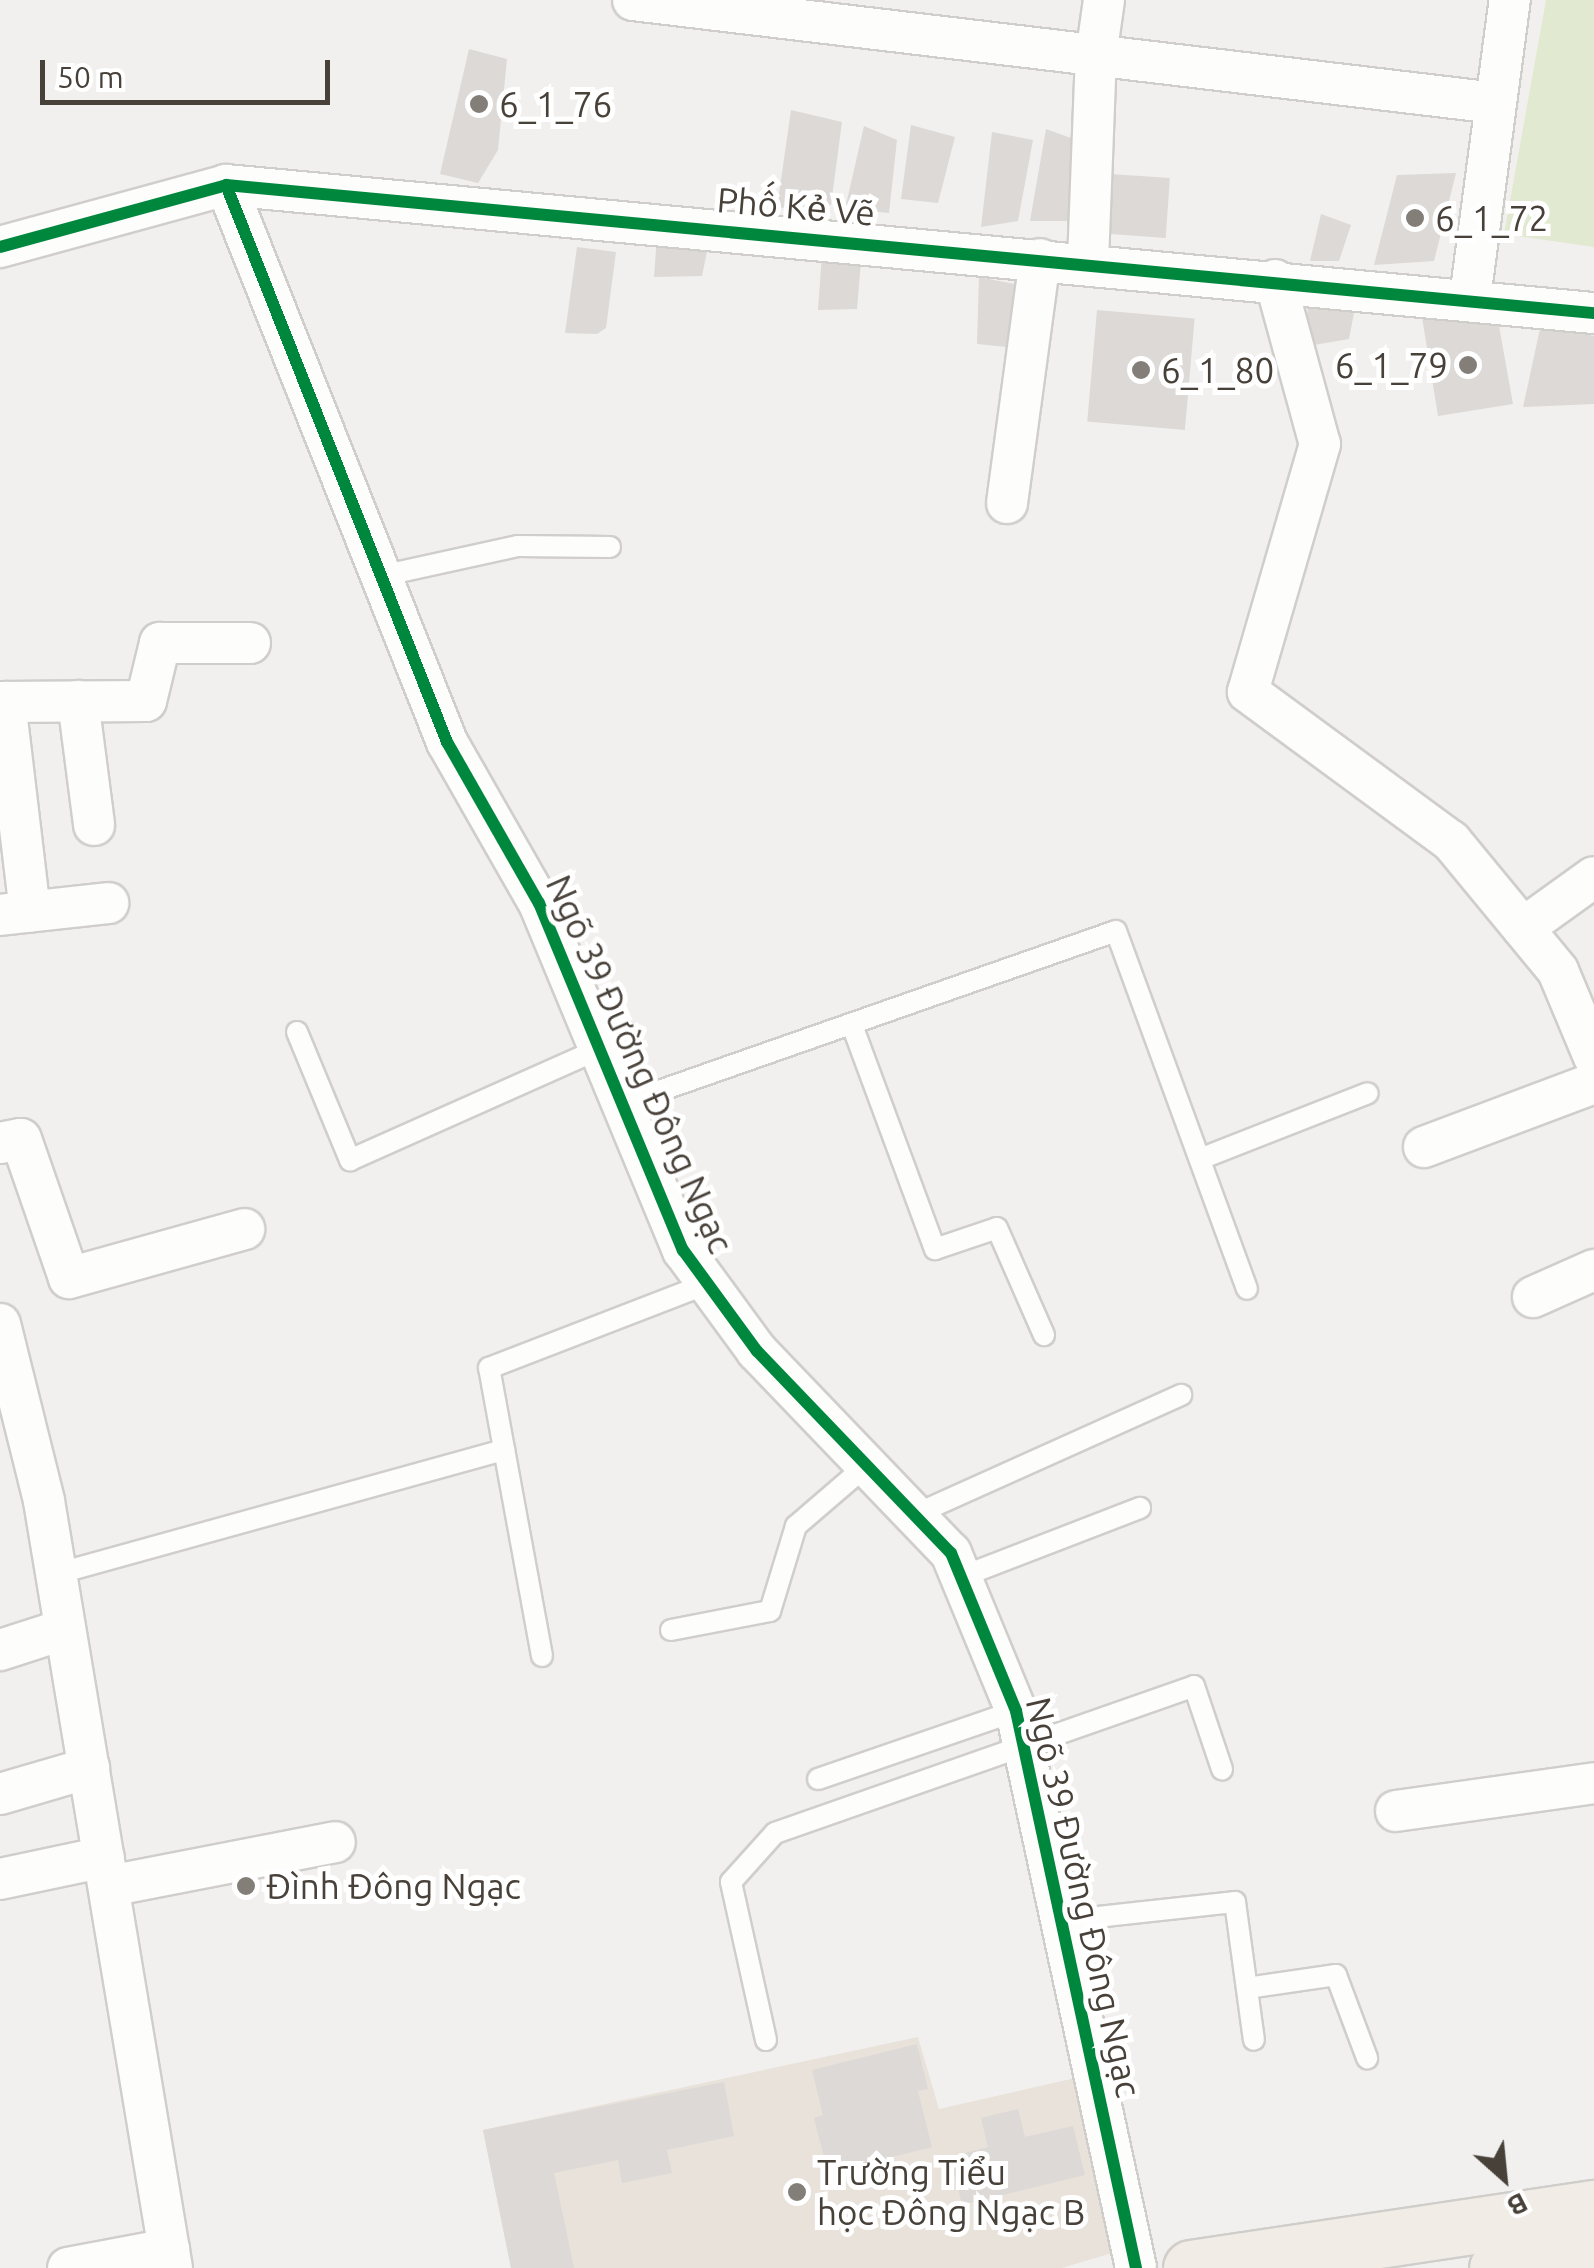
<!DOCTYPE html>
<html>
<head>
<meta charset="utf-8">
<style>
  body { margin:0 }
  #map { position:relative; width:1594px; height:2268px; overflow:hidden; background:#f2f0ee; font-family:Ubuntu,sans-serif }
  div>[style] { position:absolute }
  .education>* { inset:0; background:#e8e2da }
  .green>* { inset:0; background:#e2e9d1 }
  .building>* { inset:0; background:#dcd9d6; transform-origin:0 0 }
  .roads { filter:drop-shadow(2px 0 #d0cecb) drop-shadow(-2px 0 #d0cecb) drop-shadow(0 2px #d0cecb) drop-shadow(0 -2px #d0cecb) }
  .lane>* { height:20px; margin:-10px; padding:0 10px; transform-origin:10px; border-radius:10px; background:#fdfdfc }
  .street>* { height:40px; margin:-20px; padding:0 20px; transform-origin:20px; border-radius:20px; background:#fdfdfc }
  .primary>* { height:55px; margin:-27.5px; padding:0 27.5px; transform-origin:27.5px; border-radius:27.5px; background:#f1ede6 }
  .cycleway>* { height:12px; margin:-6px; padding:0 6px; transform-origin:6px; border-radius:6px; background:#00873e }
  .dots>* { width:28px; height:28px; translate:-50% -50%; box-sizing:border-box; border:5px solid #fff; border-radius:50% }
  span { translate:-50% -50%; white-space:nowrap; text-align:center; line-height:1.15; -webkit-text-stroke:10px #fff; paint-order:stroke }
  .poi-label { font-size:35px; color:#48413a }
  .left { translate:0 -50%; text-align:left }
  .right { translate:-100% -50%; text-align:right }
  .street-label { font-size:35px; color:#48413a }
  .north { position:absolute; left:1454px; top:2128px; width:100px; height:100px; -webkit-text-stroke:8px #fff; paint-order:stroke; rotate:153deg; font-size:28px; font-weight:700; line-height:40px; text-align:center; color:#48413a }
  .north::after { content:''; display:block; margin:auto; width:35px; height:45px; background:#48413a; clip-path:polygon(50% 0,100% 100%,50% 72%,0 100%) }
  .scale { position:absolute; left:40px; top:60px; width:290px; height:45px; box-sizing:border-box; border:5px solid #48413a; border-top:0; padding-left:12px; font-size:30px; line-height:35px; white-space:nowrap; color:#48413a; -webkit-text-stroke:8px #fff; paint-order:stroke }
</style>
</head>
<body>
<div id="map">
  <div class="education">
    <div style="clip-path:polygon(918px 2037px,939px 2109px,1075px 2078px,1112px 2253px,1062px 2268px,511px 2268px,483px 2130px)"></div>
  </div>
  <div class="green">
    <div style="clip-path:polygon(1546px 0,1594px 0,1594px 247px,1504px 234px)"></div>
  </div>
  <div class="building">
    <div style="clip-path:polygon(469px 49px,507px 59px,498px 150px,478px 183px,440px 174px)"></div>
    <div style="clip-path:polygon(791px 110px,842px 122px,831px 205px,777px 208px)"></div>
    <div style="clip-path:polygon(911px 125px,955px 137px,938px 203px,901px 199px)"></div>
    <div style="clip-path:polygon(864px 126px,897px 140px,889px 213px,845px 209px)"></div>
    <div style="clip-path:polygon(1046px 129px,1082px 142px,1076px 221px,1030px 221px)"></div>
    <div style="clip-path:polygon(992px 132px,1033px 140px,1018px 221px,981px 227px)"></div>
    <div style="clip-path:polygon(1456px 173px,1434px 261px,1374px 265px,1397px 175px)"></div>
    <div style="left:1111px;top:174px;width:59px;height:60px;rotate:4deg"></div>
    <div style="clip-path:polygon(1321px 214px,1351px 225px,1339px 261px,1310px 261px)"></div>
    <div style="clip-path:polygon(657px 236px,709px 242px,702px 276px,654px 277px)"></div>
    <div style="clip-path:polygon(577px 247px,616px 252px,606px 328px,597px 334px,565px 333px)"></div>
    <div style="clip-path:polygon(822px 254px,861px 261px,857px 309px,818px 310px)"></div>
    <div style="clip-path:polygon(979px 277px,1024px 286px,1016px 348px,977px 344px)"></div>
    <div style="clip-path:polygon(1310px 296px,1357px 297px,1349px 339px,1302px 347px)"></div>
    <div style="left:1097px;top:310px;width:98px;height:112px;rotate:5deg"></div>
    <div style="clip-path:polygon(1422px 317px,1499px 326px,1513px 404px,1438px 416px)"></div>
    <div style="clip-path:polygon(1541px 324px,1594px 336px,1594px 404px,1523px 407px)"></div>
    <div style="clip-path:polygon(917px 2044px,928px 2089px,918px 2091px,932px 2147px,828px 2173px,814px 2118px,823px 2115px,812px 2070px)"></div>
    <div style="clip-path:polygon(724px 2082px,734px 2136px,667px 2150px,672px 2173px,622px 2183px,618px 2160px,554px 2173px,574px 2268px,511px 2268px,483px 2130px)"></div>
    <div style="clip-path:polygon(1018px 2109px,1025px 2137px,1073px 2126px,1085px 2175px,962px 2205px,950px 2157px,988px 2147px,981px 2118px)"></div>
  </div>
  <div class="roads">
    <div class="lane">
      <div style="left:381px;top:576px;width:140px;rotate:-12.4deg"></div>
      <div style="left:518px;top:546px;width:92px;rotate:0.6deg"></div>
      <div style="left:852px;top:1025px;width:239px;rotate:69.7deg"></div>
      <div style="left:935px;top:1249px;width:65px;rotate:-18.7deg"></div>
      <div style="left:997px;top:1228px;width:117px;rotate:66.3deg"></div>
      <div style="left:297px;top:1032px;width:139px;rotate:67.5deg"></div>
      <div style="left:350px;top:1160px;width:273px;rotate:-24deg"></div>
      <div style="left:622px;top:1104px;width:523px;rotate:-19.3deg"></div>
      <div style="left:1116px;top:931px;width:381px;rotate:69.9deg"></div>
      <div style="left:1200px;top:1159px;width:180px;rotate:-21.4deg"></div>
      <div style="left:914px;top:1515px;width:293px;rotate:-24.2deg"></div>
      <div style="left:56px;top:1574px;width:465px;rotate:-15.5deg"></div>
      <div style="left:961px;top:1577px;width:192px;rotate:-21.1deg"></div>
      <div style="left:671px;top:1630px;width:101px;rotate:-10.9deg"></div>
      <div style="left:770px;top:1611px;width:89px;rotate:-73deg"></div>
      <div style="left:796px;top:1526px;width:94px;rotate:-40.7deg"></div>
      <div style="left:542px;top:1656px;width:293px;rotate:-100.4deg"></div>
      <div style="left:489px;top:1368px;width:234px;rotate:-21.1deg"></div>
      <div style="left:818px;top:1779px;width:209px;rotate:-19deg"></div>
      <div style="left:1060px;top:1921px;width:176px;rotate:-6.2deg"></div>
      <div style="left:1235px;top:1902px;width:139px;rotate:82.2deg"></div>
      <div style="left:1247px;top:1988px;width:90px;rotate:-8.3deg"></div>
      <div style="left:1336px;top:1975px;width:89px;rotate:69.5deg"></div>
      <div style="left:766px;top:2040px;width:162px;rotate:-102.5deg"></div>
      <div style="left:731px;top:1882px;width:66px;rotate:-48.1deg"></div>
      <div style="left:775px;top:1833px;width:444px;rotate:-19.3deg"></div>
      <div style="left:1194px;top:1686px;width:88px;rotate:71.4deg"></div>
    </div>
    <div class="street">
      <div style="left:633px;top:0;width:869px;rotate:6.81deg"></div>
      <div style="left:226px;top:185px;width:599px;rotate:68.36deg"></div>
      <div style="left:447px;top:742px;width:185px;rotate:60.3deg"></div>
      <div style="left:539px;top:903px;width:376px;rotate:67.5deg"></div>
      <div style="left:683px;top:1250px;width:125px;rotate:53.8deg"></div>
      <div style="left:757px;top:1351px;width:280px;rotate:46.2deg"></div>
      <div style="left:951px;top:1553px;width:171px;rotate:67.6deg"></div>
      <div style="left:1016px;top:1711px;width:570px;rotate:77.84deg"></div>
      <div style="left:0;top:247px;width:234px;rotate:-15.3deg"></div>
      <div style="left:226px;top:185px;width:1374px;rotate:5.35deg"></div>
      <div style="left:1088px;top:262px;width:206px;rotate:-87.8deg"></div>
      <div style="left:1096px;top:56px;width:57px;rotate:-81.9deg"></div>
      <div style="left:1275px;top:280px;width:170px;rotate:74.7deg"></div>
      <div style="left:1320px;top:444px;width:258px;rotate:106.2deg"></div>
      <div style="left:1248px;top:692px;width:252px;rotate:36.3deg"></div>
      <div style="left:1451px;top:841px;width:168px;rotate:50.5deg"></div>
      <div style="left:1558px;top:971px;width:93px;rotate:67.3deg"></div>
      <div style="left:1470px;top:298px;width:301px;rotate:-82.4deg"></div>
      <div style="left:1007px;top:503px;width:246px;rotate:-82.3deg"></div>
      <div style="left:78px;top:701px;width:125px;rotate:82.6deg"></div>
      <div style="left:0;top:702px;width:146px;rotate:-0.4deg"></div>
      <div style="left:146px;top:701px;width:60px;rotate:-76.4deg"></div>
      <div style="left:160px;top:643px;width:90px"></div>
      <div style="left:5px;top:702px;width:211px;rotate:83.2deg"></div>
      <div style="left:0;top:915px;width:109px;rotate:-6.3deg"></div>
      <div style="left:1523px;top:928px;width:87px;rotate:-35.7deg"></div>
      <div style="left:0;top:1143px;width:21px;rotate:-11deg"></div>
      <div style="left:21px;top:1139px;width:147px;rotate:70.9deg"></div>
      <div style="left:69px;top:1278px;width:182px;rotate:-15.6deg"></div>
      <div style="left:1424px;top:1147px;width:182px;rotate:-20.6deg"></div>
      <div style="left:1533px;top:1297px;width:67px;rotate:-23.9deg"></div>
      <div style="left:0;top:1324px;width:182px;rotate:76deg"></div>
      <div style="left:44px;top:1501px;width:778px;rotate:80.53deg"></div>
      <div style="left:0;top:1650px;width:68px;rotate:-17.9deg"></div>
      <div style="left:0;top:1794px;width:93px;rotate:-16.3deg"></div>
      <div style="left:1396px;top:1811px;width:200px;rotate:-8deg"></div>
      <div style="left:0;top:1879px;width:106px;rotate:-11.9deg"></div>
      <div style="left:109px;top:1886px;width:230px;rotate:-11deg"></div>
      <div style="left:68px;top:2268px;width:103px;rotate:-10.7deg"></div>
    </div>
    <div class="primary">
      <div style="left:1191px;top:2268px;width:407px;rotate:-8.5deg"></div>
      <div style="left:1497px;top:2268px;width:98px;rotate:-6.5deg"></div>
    </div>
  </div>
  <div class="cycleway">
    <div style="left:226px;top:185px;width:599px;rotate:68.36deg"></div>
    <div style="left:447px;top:742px;width:185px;rotate:60.3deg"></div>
    <div style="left:539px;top:903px;width:376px;rotate:67.5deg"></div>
    <div style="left:683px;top:1250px;width:125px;rotate:53.8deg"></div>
    <div style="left:757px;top:1351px;width:280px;rotate:46.2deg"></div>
    <div style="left:951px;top:1553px;width:171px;rotate:67.6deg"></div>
    <div style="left:1016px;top:1711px;width:570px;rotate:77.84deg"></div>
    <div style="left:0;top:247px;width:234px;rotate:-15.3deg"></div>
    <div style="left:226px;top:185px;width:1374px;rotate:5.35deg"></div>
  </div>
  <div class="dots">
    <div style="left:479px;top:104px;background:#847e79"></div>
    <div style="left:1415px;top:218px;background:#847e79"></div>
    <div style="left:1468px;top:365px;background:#847e79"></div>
    <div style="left:1141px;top:370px;background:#847e79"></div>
    <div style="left:246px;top:1886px;background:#847e79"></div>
    <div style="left:797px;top:2192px;background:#847e79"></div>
  </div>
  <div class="poi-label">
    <span class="left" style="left:499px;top:104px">6_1_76</span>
    <span class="left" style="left:1435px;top:218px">6_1_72</span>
    <span class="right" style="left:1448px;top:365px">6_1_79</span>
    <span class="left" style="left:1161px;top:370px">6_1_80</span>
    <span class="left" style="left:266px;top:1886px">Đình Đông Ngạc</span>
    <span class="left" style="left:817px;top:2192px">Trường Tiểu<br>học Đông Ngạc B</span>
  </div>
  <div class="street-label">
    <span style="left:796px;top:206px;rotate:5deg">Phố Kẻ Vẽ</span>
    <span style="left:640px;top:1064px;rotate:66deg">Ngõ 39 Đường Đông Ngạc</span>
    <span style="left:1084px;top:1897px;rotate:77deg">Ngõ 39 Đường Đông Ngạc</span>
  </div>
  <div class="north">B</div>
  <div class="scale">50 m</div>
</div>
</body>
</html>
